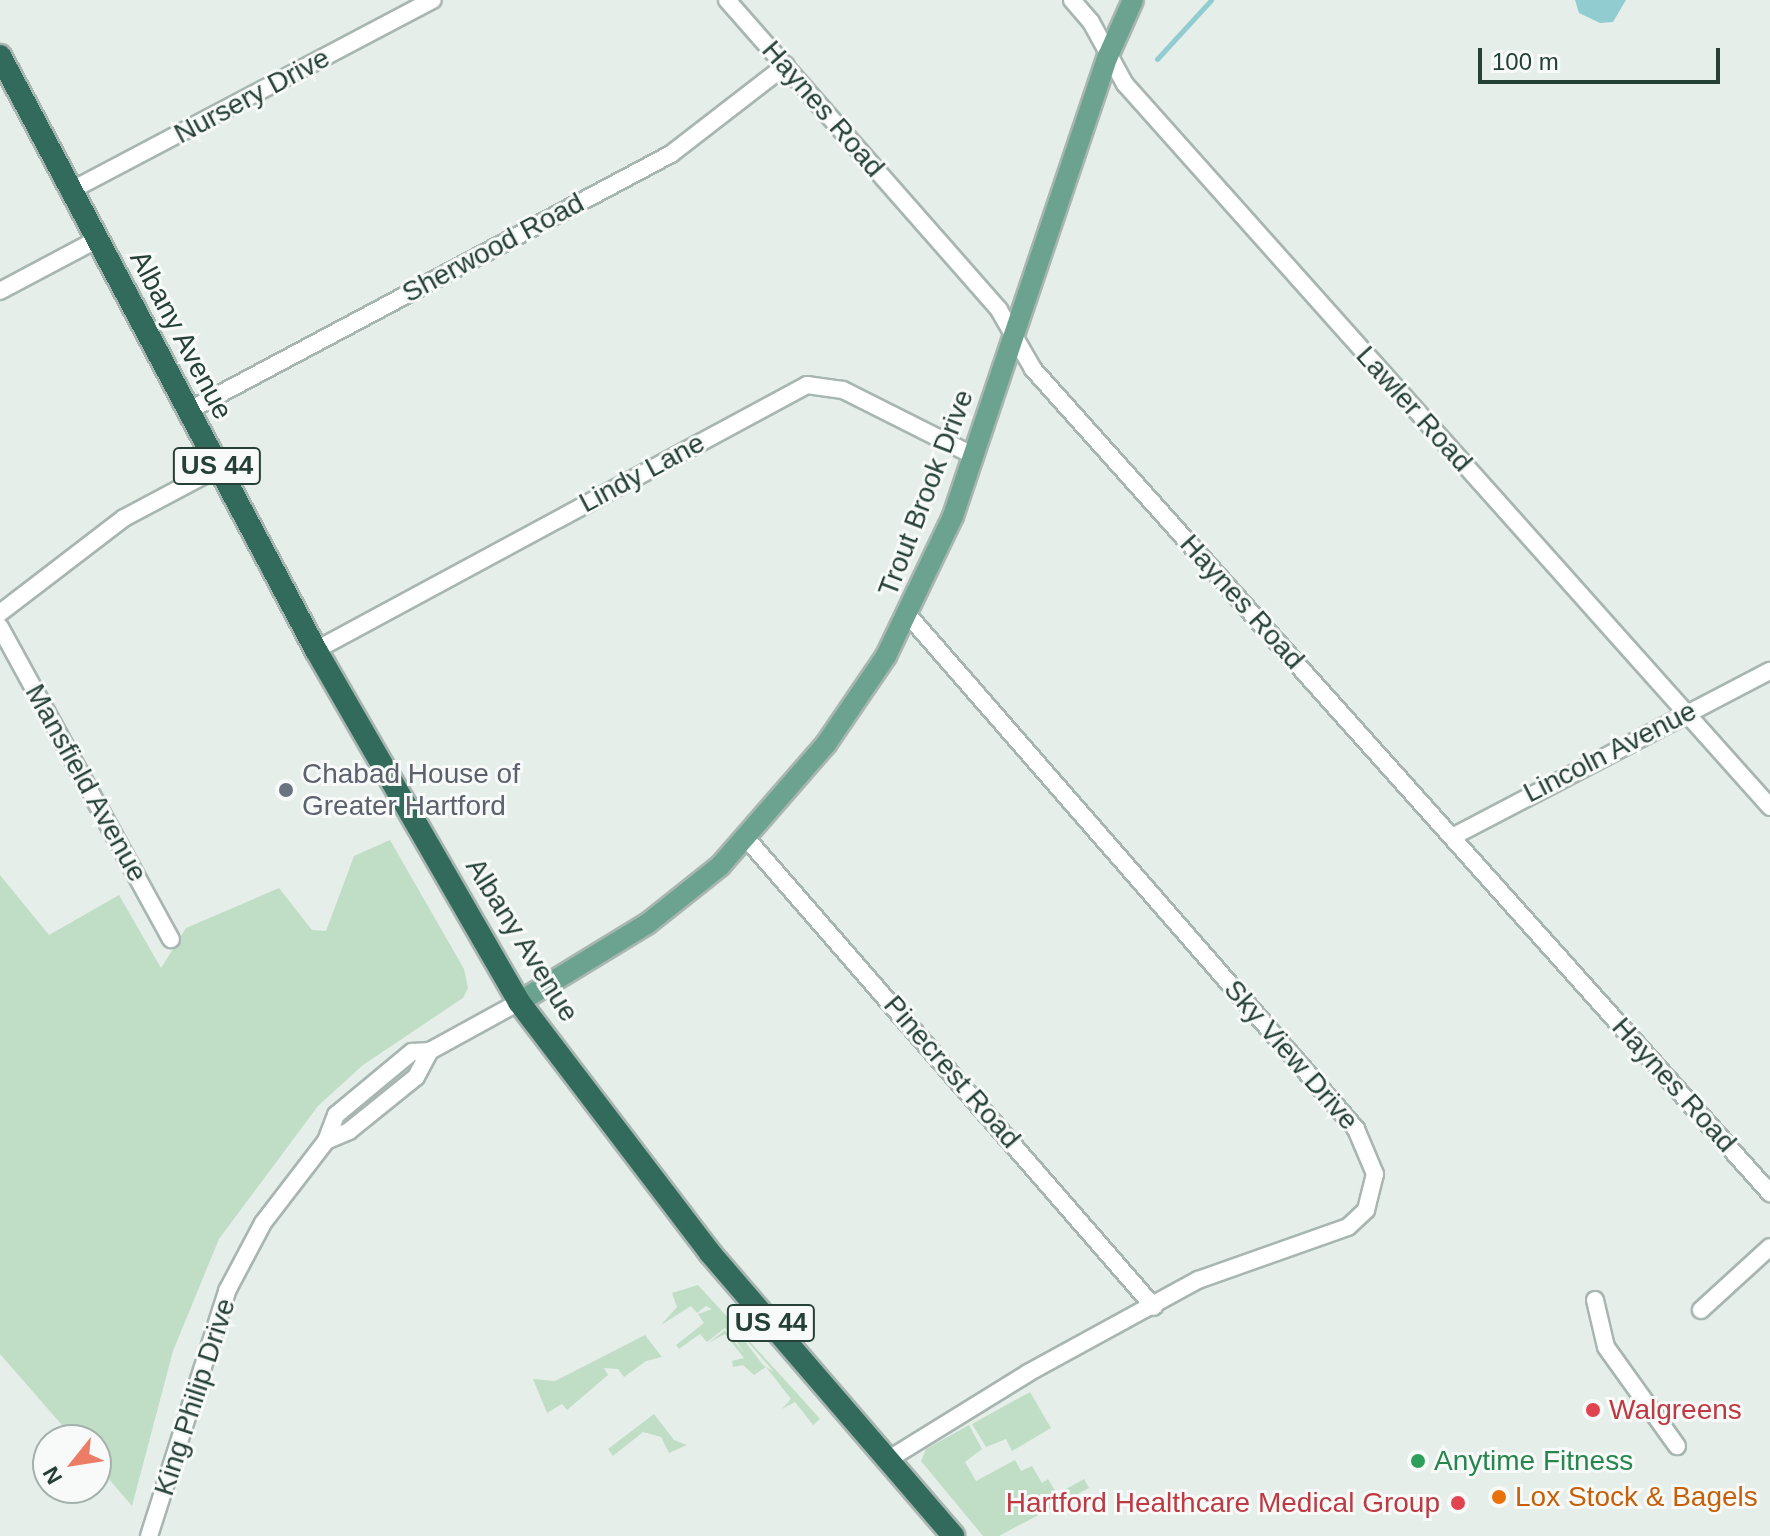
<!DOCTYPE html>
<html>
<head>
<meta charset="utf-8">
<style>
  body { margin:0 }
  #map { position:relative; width:1770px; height:1536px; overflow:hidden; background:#e6eeea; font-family:Arial,sans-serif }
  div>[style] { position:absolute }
  .green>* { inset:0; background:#c0dec6 }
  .water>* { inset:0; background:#91ccd0 }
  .stream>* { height:5px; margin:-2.5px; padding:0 2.5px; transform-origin:2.5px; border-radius:2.5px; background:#91ccd0 }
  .roads { filter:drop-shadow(2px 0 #a8b6b1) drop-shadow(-2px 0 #a8b6b1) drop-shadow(0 2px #a8b6b1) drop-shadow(0 -2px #a8b6b1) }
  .minor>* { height:16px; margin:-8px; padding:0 8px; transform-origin:8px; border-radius:8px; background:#fff }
  .major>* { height:20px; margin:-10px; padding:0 10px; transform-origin:10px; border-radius:10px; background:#6ca290 }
  .highway>* { height:22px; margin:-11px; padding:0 11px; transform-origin:11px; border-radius:11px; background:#326b5b }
  .dots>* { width:22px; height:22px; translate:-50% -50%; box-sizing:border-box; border:4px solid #f7faf8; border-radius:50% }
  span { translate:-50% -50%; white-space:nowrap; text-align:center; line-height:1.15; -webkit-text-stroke:6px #f7faf8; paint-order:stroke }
  .shield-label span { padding:2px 6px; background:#f7faf8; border:2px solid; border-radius:6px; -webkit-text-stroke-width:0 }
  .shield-label { font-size:26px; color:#254037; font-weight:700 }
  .street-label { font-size:28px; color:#254037 }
  .worship-label { font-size:28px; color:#5b616d }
  .left { translate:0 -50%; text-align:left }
  .health-label { font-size:28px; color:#be3a42 }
  .right { translate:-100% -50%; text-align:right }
  .leisure-label { font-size:28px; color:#27864d }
  .food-label { font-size:28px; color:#c56008 }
  .north { position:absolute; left:32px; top:1424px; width:80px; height:80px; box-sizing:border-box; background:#f7faf8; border:2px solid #a3b0ab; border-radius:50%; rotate:240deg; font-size:22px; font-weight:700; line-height:32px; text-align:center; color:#254037 }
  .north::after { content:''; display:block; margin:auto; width:28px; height:36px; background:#ec7c66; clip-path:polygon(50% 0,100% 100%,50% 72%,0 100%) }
  .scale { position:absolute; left:1478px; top:48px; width:242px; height:36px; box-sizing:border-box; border:4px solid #254037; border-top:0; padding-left:10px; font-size:24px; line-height:28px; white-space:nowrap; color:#254037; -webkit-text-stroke:6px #f7faf8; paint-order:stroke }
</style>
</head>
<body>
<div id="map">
  <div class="green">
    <div style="clip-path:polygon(390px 840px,464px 969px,468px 988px,463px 998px,363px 1065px,318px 1106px,219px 1239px,173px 1351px,132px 1506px,96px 1464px,96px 1440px,75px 1440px,0 1354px,0 875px,49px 935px,119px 895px,161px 968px,186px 928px,279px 888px,312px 930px,326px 931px,354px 856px)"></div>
    <div style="clip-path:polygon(698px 1285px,795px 1391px,820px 1419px,813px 1425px,795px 1402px,782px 1409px,791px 1399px,766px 1367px,754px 1375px,743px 1365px,733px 1367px,732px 1361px,744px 1358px,725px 1334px,708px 1343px,725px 1330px,744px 1353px,736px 1341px,741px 1336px,763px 1365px,774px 1372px,742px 1335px,735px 1340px,725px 1328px,707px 1342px,700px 1334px,679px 1349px,676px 1345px,704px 1323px,698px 1314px,712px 1309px,706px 1306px,697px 1313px,691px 1306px,661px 1325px,677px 1307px,672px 1293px)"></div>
    <div style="clip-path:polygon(645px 1335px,662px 1357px,646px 1361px,624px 1377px,618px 1369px,604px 1368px,608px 1375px,567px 1410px,562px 1404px,547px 1413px,533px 1379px,555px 1381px)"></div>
    <div style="clip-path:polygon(1030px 1392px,1051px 1428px,1012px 1451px,1006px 1439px,986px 1447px,972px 1424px)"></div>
    <div style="clip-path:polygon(654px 1414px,674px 1440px,687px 1445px,669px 1453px,661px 1437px,643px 1432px,613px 1456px,608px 1449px)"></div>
    <div style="clip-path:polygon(969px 1425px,982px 1449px,965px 1462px,976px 1481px,1015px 1460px,1021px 1471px,1032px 1466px,1042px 1483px,1048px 1479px,1057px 1494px,1084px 1479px,1089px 1488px,999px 1536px,983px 1536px,921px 1461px,926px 1449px)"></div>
  </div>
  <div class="water">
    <div style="clip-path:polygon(1575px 0,1626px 0,1613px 22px,1600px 23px,1579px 13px)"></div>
  </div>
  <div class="stream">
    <div style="left:1157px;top:59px;width:80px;rotate:-47.5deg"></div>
  </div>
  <div class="roads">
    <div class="minor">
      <div style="left:727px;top:0;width:412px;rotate:48.7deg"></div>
      <div style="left:999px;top:310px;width:68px;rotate:60deg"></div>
      <div style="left:1033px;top:369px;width:1106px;rotate:48.19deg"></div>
      <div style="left:1072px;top:0;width:29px;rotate:49deg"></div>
      <div style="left:1091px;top:22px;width:71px;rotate:61.3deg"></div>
      <div style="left:1125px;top:84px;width:969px;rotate:48.26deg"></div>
      <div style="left:70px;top:191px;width:410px;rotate:-27.8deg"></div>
      <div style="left:0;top:291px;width:109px;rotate:-28deg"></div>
      <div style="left:188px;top:411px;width:547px;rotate:-28.02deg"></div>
      <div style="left:671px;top:154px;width:145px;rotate:-37.7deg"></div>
      <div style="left:0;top:613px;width:156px;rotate:-37.5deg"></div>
      <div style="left:124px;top:518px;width:106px;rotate:-28deg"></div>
      <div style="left:0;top:627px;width:356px;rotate:61.3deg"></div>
      <div style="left:316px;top:650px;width:558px;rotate:-28.36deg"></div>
      <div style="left:807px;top:385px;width:36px;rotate:8deg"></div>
      <div style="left:843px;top:390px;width:147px;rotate:26.7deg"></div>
      <div style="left:1452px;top:837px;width:359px;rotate:-27.6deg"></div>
      <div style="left:747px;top:839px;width:620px;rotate:48.99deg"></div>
      <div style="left:326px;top:1141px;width:25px;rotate:-23deg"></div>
      <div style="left:349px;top:1131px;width:86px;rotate:-38.9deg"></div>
      <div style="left:416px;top:1077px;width:30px;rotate:-62deg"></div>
      <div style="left:1595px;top:1300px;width:48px;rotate:76.8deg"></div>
      <div style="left:1606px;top:1347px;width:122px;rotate:54.4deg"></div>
      <div style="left:1701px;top:1310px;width:93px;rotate:-42.4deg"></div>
      <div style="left:889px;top:1459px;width:163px;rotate:-31.7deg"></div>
      <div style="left:1028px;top:1373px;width:194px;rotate:-28.7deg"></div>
      <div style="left:1198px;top:1280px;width:159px;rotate:-19.5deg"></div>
      <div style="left:1348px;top:1227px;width:25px;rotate:-43deg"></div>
      <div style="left:1366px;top:1210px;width:37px;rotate:-76deg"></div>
      <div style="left:1375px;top:1174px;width:49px;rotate:-112.9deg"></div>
      <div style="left:1356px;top:1129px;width:680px;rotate:-131.07deg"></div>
      <div style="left:149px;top:1536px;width:257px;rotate:-72.3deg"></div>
      <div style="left:227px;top:1291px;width:77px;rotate:-62.1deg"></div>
      <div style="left:263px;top:1223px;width:103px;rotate:-52.5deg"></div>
      <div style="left:326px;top:1141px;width:28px;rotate:-69deg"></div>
      <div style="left:336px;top:1115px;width:99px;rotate:-39.7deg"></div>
      <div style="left:412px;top:1052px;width:18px;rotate:-3deg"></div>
      <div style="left:430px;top:1051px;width:102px;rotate:-28.8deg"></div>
    </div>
    <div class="major">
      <div style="left:519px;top:1002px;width:150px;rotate:-31.4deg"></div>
      <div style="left:647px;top:924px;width:93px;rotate:-38.5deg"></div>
      <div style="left:720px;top:866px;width:162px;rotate:-49deg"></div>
      <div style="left:826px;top:744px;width:107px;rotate:-55.7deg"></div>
      <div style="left:886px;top:656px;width:155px;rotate:-64.4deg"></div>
      <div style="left:953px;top:516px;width:485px;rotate:-71.4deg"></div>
      <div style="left:1108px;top:56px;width:61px;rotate:-65.9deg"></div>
    </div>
    <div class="highway">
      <div style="left:0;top:56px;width:673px;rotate:61.99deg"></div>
      <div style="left:316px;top:650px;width:406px;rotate:60deg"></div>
      <div style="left:519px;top:1002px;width:315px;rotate:52.7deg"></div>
      <div style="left:710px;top:1253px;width:373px;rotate:49.3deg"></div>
    </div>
  </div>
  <div class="dots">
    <div style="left:286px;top:790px;background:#6b7280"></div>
    <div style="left:1593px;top:1410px;background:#e0444e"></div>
    <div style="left:1418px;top:1461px;background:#2e9e5b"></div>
    <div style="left:1499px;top:1497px;background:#e8710a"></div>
    <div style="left:1458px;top:1503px;background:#e0444e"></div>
  </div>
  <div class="shield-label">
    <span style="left:217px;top:466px">US 44</span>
    <span style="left:771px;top:1323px">US 44</span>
  </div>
  <div class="street-label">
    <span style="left:252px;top:96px;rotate:-28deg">Nursery Drive</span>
    <span style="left:823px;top:109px;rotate:49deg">Haynes Road</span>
    <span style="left:493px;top:248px;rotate:-28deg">Sherwood Road</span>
    <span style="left:181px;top:335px;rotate:62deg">Albany Avenue</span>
    <span style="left:1414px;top:409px;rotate:48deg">Lawler Road</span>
    <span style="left:642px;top:473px;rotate:-28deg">Lindy Lane</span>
    <span style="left:926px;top:493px;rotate:-69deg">Trout Brook Drive</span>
    <span style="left:1242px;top:602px;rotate:48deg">Haynes Road</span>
    <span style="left:1610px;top:752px;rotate:-27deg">Lincoln Avenue</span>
    <span style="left:86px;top:783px;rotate:61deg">Mansfield Avenue</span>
    <span style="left:522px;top:940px;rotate:58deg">Albany Avenue</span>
    <span style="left:1291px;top:1055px;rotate:49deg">Sky View Drive</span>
    <span style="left:952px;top:1072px;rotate:49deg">Pinecrest Road</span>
    <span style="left:1674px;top:1085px;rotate:48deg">Haynes Road</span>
    <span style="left:195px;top:1397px;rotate:-72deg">King Philip Drive</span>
  </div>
  <div class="worship-label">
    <span class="left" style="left:302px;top:790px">Chabad House of<br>Greater Hartford</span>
  </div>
  <div class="health-label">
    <span class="left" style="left:1609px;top:1410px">Walgreens</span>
    <span class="right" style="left:1440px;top:1503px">Hartford Healthcare Medical Group</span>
  </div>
  <div class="leisure-label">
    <span class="left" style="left:1434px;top:1461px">Anytime Fitness</span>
  </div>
  <div class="food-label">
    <span class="left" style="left:1515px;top:1497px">Lox Stock &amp; Bagels</span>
  </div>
  <div class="north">N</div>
  <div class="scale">100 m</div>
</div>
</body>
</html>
